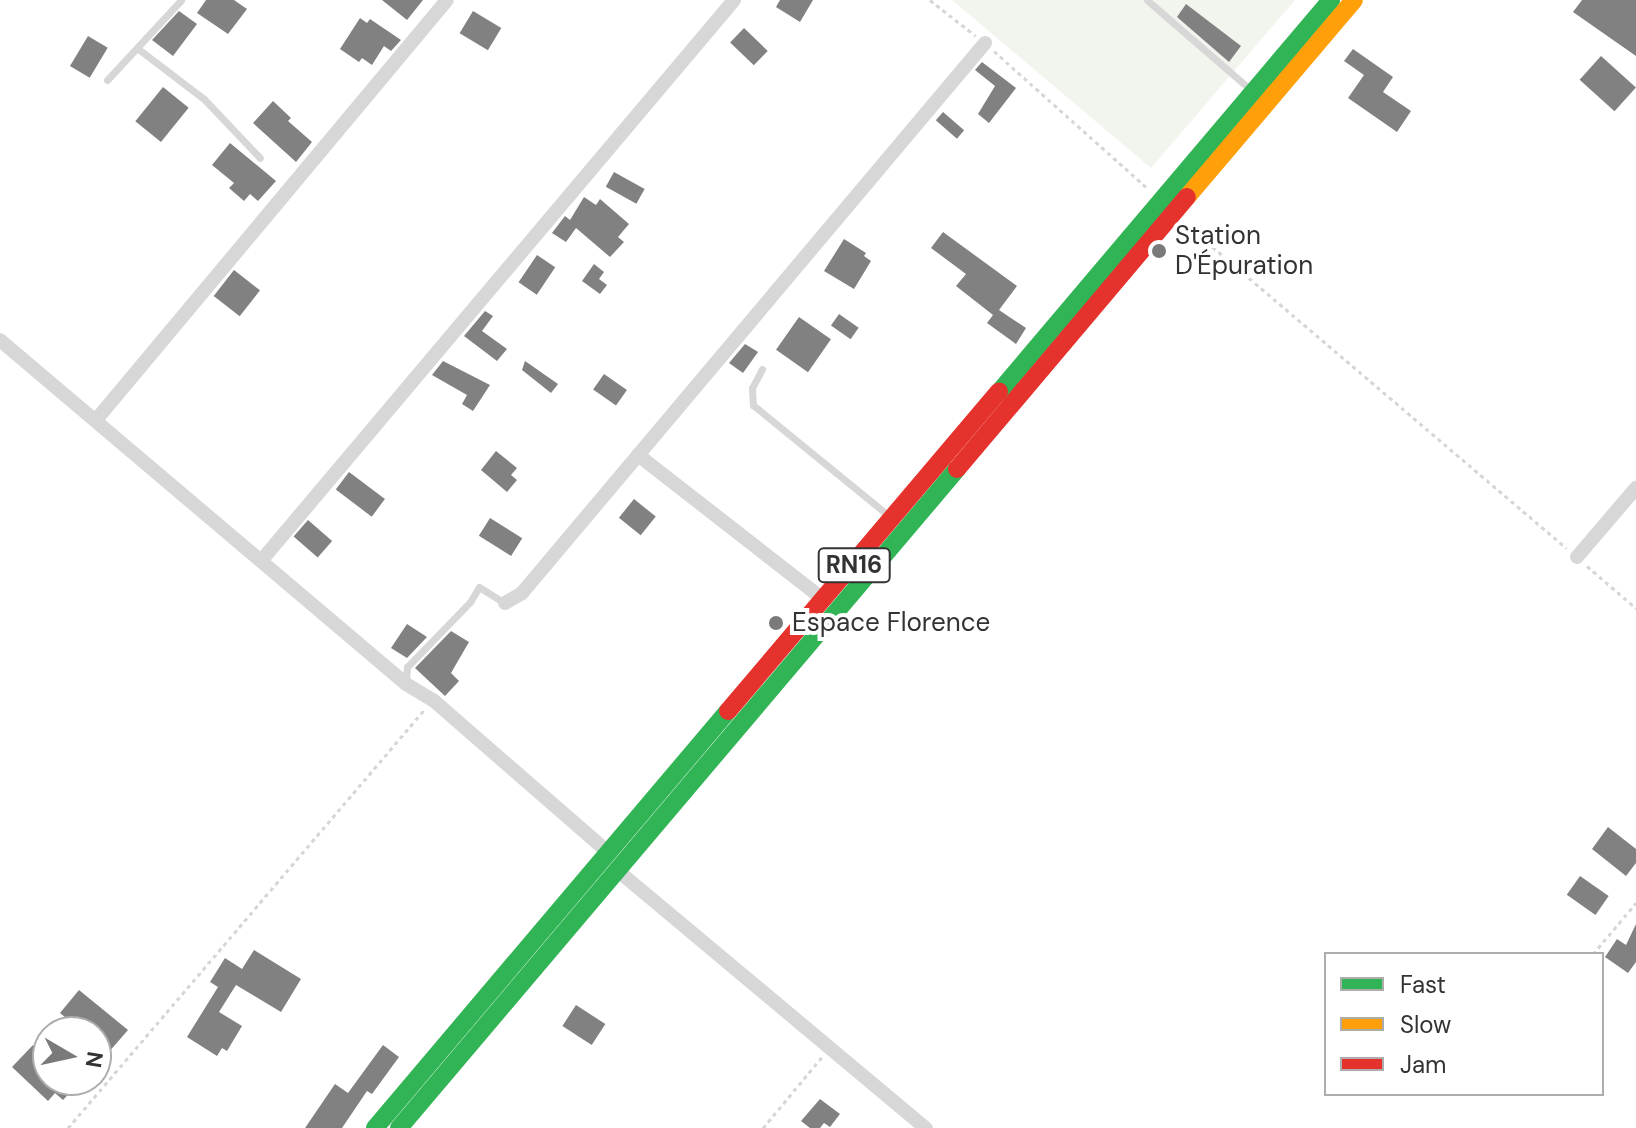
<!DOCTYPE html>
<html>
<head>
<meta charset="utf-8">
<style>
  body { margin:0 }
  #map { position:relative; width:1636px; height:1128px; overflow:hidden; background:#fff; font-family:"DM Sans",sans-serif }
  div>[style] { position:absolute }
  .green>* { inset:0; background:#f1f5ed }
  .building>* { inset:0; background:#818181; transform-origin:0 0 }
  .path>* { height:3px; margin-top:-1.5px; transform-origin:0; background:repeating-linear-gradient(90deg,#d6d6d6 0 4px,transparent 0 8px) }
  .lane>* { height:7px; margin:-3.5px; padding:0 3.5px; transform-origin:3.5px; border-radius:3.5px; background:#d7d7d7 }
  .street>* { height:14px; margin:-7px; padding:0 7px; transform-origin:7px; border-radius:7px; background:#d7d7d7 }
  .fast>* { height:18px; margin:-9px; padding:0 9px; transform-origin:9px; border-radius:9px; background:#30b455 }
  .slow>* { height:18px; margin:-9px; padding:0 9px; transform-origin:9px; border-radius:9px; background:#ff9f0a }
  .jam>* { height:18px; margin:-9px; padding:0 9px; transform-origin:9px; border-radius:9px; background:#e5322d }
  .dots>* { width:22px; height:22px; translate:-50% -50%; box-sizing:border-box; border:4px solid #fff; border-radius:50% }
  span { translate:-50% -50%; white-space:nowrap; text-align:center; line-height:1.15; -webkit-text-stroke:8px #fff; paint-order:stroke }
  .shield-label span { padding:2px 6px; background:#fff; border:2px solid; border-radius:6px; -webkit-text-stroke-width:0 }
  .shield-label { font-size:24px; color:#333; font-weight:700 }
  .poi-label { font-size:26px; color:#333 }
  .left { translate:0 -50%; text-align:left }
  .legend { position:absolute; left:1324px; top:952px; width:280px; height:144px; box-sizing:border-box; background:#fff; border:2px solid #adadad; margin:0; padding:10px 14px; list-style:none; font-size:24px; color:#333 }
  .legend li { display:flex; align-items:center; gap:16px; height:40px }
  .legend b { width:40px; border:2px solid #adadad }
  .north { position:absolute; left:32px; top:1016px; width:80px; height:80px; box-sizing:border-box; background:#fff; border:2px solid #adadad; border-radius:50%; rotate:99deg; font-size:22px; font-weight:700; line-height:32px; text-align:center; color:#333 }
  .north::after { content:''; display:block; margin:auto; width:28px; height:36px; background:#7a7a7a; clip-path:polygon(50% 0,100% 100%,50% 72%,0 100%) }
</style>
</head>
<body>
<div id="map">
  <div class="green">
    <div style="clip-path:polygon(952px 0,1295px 0,1151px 168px)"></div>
  </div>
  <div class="building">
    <div style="clip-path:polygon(206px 0,234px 0,247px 9px,228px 34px,197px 13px)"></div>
    <div style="clip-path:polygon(382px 0,423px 0,407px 20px)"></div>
    <div style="clip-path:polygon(780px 0,813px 0,800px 22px,776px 7px)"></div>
    <div style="clip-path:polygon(1582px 0,1636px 0,1636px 56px,1573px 12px)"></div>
    <div style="clip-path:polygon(1186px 4px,1241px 46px,1229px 62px,1177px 17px)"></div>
    <div style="clip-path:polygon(179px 11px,197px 24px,173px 56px,152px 40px)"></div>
    <div style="left:473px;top:11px;width:33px;height:26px;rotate:31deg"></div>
    <div style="clip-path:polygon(360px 18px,367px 23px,370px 19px,401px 40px,391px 51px,384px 46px,372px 65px,362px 58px,359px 62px,340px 49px)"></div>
    <div style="left:744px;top:28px;width:33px;height:20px;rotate:44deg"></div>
    <div style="left:88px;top:36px;width:23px;height:35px;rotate:31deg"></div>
    <div style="clip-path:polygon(1353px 49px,1393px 77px,1383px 92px,1411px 111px,1397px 132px,1348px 98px,1364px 75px,1344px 61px)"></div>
    <div style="left:1601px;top:56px;width:47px;height:32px;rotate:42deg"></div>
    <div style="clip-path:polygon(982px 62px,1016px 88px,989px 123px,978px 114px,995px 86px,975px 70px)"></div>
    <div style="left:163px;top:87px;width:33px;height:44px;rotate:39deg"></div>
    <div style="clip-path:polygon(273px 101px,291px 118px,288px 121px,312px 142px,296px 162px,253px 123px)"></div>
    <div style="left:943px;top:112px;width:28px;height:11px;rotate:41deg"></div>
    <div style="clip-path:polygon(230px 143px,276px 181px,258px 201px,250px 194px,244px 201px,229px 188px,234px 183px,212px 165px)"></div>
    <div style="left:614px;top:172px;width:35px;height:17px;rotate:29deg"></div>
    <div style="clip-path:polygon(584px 197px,596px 205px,600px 199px,629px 224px,618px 237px,624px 242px,610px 257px,576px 228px,566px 242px,552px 233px,565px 216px,570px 220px)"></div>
    <div style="clip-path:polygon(943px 232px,1017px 286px,999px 310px,1026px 328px,1016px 344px,987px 323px,993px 315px,956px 286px,966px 274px,931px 248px)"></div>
    <div style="clip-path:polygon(844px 239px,866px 253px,864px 256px,871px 261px,854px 289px,824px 271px)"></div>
    <div style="left:537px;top:255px;width:22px;height:33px;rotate:34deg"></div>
    <div style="clip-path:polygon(594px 264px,604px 272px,599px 279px,607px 285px,600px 294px,582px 281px)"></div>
    <div style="left:234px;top:270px;width:33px;height:33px;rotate:38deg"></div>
    <div style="clip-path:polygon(485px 311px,493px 316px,482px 331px,507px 349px,497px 361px,464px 336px)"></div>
    <div style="left:839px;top:314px;width:24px;height:14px;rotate:35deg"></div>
    <div style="left:799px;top:317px;width:39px;height:40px;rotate:35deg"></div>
    <div style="clip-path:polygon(745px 344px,758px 352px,743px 373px,729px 363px)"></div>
    <div style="clip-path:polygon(443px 361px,490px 385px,473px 411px,462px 404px,467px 395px,432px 375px)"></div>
    <div style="clip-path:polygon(525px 361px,558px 384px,551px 393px,522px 370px)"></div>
    <div style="left:604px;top:374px;width:28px;height:19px;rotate:35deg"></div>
    <div style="clip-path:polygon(496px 451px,517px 468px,511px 475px,517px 480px,507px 492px,481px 470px)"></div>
    <div style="left:349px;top:472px;width:45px;height:22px;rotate:37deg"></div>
    <div style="left:634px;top:499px;width:28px;height:24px;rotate:39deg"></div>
    <div style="left:490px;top:518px;width:38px;height:21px;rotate:32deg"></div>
    <div style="left:308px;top:520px;width:32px;height:22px;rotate:41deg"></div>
    <div style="clip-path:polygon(407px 624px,427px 637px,407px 658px,391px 648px)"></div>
    <div style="clip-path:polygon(451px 631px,469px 642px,451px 673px,459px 681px,445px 696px,415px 668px)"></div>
    <div style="clip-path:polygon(1608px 827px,1636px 849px,1636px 863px,1626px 876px,1592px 849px)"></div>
    <div style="left:1580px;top:876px;width:35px;height:23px;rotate:35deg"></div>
    <div style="clip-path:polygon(1636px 924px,1636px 962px,1628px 973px,1605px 957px,1617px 939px,1626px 945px)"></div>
    <div style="clip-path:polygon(254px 950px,301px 979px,281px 1012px,236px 985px,219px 1012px,242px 1026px,227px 1051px,222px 1048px,217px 1056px,187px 1037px,218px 987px,210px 982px,225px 958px,242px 969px)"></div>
    <div style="clip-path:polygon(79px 990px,128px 1030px,108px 1053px,96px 1043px,96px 1032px,83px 1032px,60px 1013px)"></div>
    <div style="left:576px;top:1005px;width:35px;height:25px;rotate:33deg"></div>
    <div style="clip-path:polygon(33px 1045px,48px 1059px,48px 1080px,71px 1080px,77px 1085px,63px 1100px,55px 1093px,48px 1101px,12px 1067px)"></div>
    <div style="clip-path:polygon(383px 1045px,399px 1057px,372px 1094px,367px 1091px,342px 1128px,305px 1128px,335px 1084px,348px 1093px)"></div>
    <div style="clip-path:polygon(820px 1099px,840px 1114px,830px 1127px,824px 1123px,820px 1128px,810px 1128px,801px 1121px)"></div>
  </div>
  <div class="path">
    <div style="left:930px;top:0;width:58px;rotate:38deg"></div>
    <div style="left:994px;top:51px;width:204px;rotate:41.8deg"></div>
    <div style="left:1188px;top:226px;width:497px;rotate:40.4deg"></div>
    <div style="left:1587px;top:566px;width:65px;rotate:40.6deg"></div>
    <div style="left:1593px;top:954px;width:67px;rotate:-49.9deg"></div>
    <div style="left:68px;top:1128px;width:550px;rotate:-49.57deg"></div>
    <div style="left:763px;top:1128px;width:92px;rotate:-50.3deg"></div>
  </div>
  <div class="lane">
    <div style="left:1147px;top:0;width:138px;rotate:40.9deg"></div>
    <div style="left:137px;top:48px;width:84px;rotate:37.3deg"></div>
    <div style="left:204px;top:99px;width:81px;rotate:46.5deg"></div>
    <div style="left:107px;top:80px;width:109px;rotate:-47.2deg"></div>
    <div style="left:762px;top:369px;width:21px;rotate:118deg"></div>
    <div style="left:752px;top:388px;width:17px;rotate:87deg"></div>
    <div style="left:753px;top:405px;width:174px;rotate:39.2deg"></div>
    <div style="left:406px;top:682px;width:15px;rotate:-86deg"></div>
    <div style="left:407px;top:667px;width:91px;rotate:-45.9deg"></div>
    <div style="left:470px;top:602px;width:17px;rotate:-59deg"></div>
    <div style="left:479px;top:587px;width:31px;rotate:32deg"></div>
  </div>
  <div class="street">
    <div style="left:0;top:340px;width:532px;rotate:40.27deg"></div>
    <div style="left:406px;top:684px;width:31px;rotate:31deg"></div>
    <div style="left:433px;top:700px;width:233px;rotate:41deg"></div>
    <div style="left:96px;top:420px;width:547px;rotate:-50.11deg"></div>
    <div style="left:638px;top:455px;width:236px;rotate:37.9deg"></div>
    <div style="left:1577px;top:557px;width:91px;rotate:-49.5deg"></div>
    <div style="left:261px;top:561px;width:734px;rotate:-49.86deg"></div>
    <div style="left:505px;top:603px;width:20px;rotate:-30deg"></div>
    <div style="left:522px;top:593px;width:719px;rotate:-49.91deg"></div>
    <div style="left:617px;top:870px;width:403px;rotate:39.9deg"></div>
  </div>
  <div class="fast">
    <div style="left:999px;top:392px;width:514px;rotate:-49.74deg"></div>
    <div style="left:375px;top:1128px;width:546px;rotate:-49.75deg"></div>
    <div style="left:399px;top:1128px;width:864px;rotate:-49.74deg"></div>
  </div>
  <div class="slow">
    <div style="left:1187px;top:197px;width:258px;rotate:-49.7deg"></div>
  </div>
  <div class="jam">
    <div style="left:957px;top:469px;width:356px;rotate:-49.8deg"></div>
    <div style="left:728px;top:711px;width:419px;rotate:-49.7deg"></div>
  </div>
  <div class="dots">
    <div style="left:1159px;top:251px;background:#7a7a7a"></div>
    <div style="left:776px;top:623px;background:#7a7a7a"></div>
  </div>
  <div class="shield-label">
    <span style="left:854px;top:565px">RN16</span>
  </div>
  <div class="poi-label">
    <span class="left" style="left:1175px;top:251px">Station<br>D'Épuration</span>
    <span class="left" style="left:792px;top:623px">Espace Florence</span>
  </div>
  <ul class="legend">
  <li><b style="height:10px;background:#30b455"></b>Fast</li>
  <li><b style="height:10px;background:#ff9f0a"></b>Slow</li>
  <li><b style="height:10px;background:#e5322d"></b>Jam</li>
  </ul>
  <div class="north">N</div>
</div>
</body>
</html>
